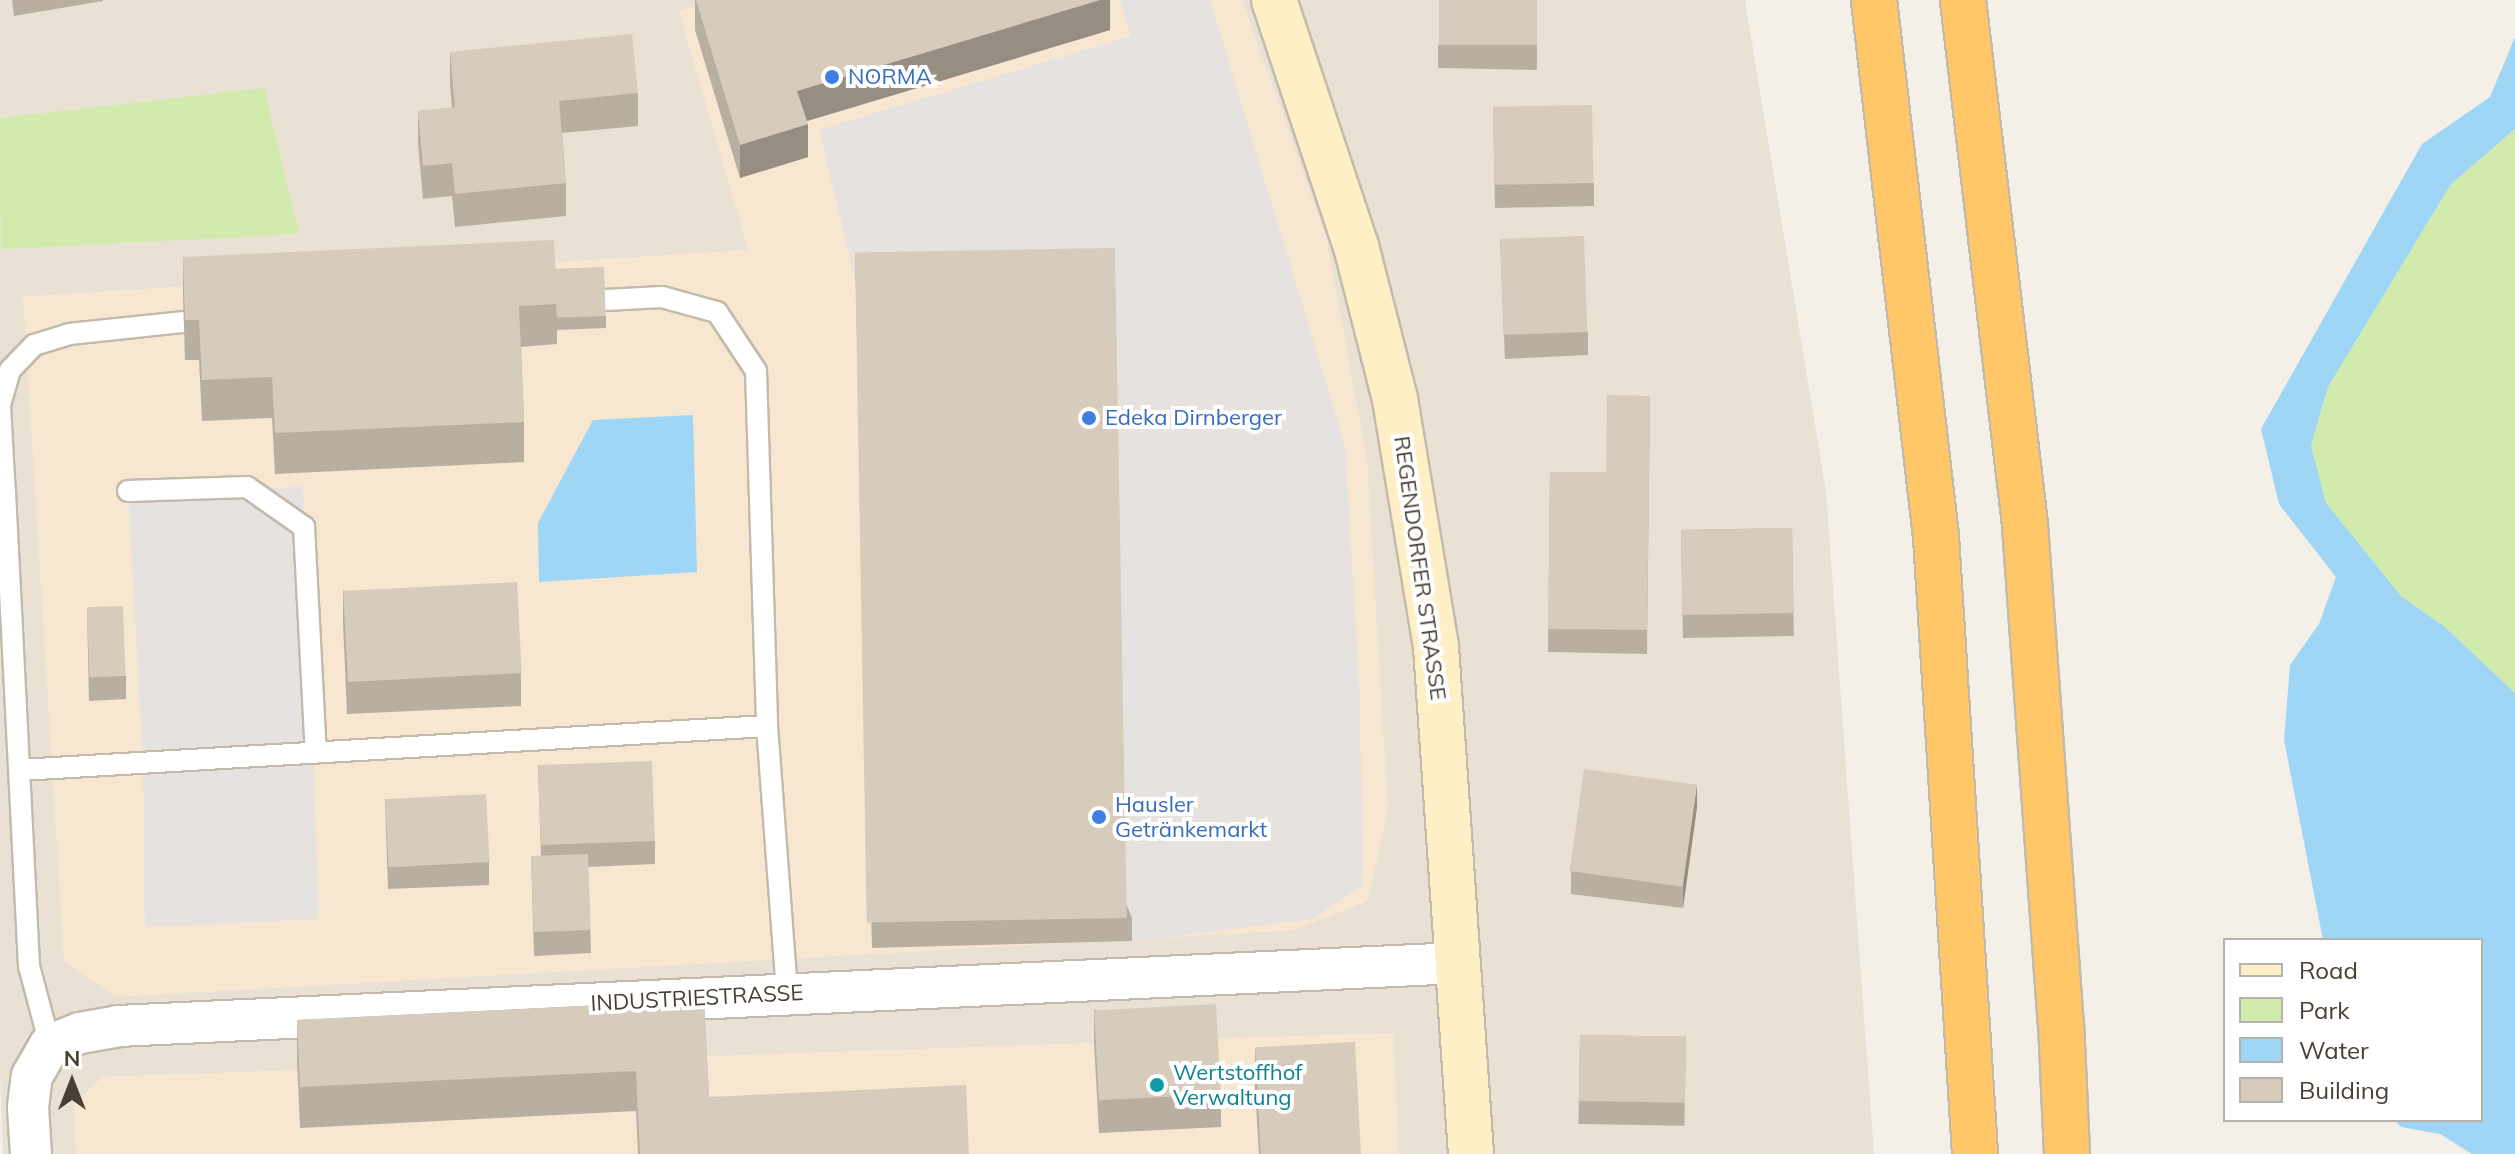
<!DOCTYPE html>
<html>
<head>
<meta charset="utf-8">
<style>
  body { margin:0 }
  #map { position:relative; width:2515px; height:1154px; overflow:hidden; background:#f4f0e7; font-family:Mulish,sans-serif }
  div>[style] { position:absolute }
  .residential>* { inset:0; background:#e9e1d4 }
  .commercial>* { inset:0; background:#f7e6d0 }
  .green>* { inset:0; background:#d1ebad }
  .parking>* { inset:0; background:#e5e2df }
  .water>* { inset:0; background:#9fd5f5 }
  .roads { filter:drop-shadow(2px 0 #c3baab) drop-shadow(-2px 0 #c3baab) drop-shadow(0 2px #c3baab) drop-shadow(0 -2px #c3baab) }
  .lane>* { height:20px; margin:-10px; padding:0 10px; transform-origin:10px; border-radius:10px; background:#fff }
  .street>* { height:40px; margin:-20px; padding:0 20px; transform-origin:20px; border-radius:20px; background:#fff }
  .secondary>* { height:44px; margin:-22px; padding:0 22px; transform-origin:22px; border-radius:22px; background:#ffefc6 }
  .highway>* { height:44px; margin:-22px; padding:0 22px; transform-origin:22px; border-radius:22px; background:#ffc767 }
  .wall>* { inset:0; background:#b9afa1; transform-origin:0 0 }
  .shaded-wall>* { inset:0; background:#968e83 }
  .building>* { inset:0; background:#d7cbbb; transform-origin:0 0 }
  .dots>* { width:22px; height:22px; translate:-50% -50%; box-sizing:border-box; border:4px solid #fff; border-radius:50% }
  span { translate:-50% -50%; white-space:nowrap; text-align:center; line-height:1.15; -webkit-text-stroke:8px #fff; paint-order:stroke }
  .shop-label { font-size:22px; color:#366cbe }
  .left { translate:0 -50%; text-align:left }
  .street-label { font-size:22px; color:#484035 }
  .culture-label { font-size:22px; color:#0d838f }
  .legend { position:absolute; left:2223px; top:938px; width:260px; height:184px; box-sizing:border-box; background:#fff; border:2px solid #b6b3ae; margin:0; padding:10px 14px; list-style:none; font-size:24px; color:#484035 }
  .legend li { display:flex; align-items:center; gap:16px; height:40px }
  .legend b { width:40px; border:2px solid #b6b3ae }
  .north { position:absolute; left:32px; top:1042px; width:80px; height:80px; -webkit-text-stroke:6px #fff; paint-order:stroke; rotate:0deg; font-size:22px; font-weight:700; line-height:32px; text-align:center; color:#484035 }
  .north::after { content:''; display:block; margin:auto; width:28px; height:36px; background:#484035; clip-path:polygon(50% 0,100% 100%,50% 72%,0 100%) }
</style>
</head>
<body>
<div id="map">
  <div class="residential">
    <div style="clip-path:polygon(0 0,713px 0,679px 12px,749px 250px,23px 297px,116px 996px,1294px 930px,1367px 901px,1327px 241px,1242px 0,1745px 0,1826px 492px,1874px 1154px,1399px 1154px,1392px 1033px,103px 1077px,74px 1103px,76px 1154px,3px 1154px,0 1076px)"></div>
  </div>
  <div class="commercial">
    <div style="clip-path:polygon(713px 0,1242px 0,1327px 241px,1367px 460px,1388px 809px,1368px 901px,1294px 930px,116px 997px,64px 962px,23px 297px,748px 250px,679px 11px)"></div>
    <div style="clip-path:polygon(1393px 1033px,1399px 1154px,76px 1154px,74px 1103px,103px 1077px)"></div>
  </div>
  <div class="green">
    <div style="clip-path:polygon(264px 88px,299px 234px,1px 249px,0 118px)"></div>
    <div style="clip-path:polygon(2515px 129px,2515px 693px,2445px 627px,2401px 596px,2326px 503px,2311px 445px,2328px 387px,2451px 184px)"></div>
  </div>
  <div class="parking">
    <div style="clip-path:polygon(1120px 0,1210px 0,1345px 446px,1359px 683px,1363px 850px,1362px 886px,1312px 919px,1132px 941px,855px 278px,819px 130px,1131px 36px)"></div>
    <div style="clip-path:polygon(303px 487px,319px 919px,145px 927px,143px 763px,128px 491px)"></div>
  </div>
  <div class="water">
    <div style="clip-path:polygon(2515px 37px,2515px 129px,2451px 184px,2328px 387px,2311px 445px,2326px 503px,2401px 596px,2445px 627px,2515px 693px,2515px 1154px,2472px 1154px,2440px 1134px,2401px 1127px,2395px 1120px,2481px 1120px,2481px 940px,2323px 940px,2284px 740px,2290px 665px,2319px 624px,2336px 577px,2279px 504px,2261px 429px,2422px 144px,2490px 97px)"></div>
    <div style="clip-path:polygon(693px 415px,697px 572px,539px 582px,538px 523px,593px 420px)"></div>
  </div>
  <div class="roads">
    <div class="lane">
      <div style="left:605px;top:300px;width:57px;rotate:-3deg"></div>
      <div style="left:662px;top:297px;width:57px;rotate:15.3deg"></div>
      <div style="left:717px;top:312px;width:71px;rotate:56.5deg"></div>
      <div style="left:756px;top:371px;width:355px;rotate:88.2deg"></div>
      <div style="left:767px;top:726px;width:268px;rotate:85.7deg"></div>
      <div style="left:0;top:405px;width:36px;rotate:-74deg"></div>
      <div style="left:10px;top:370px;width:35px;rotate:-46deg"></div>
      <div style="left:34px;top:345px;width:37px;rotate:-17deg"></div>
      <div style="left:69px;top:334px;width:116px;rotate:-6deg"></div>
      <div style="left:0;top:406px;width:89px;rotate:86.8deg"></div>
      <div style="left:128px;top:491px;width:119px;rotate:-1.9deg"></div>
      <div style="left:247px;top:487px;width:70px;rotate:35.1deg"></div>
      <div style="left:304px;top:527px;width:226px;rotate:87deg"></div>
      <div style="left:0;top:492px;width:5px"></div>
      <div style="left:5px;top:492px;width:475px;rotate:87.1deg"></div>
      <div style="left:29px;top:966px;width:82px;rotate:75.1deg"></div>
      <div style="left:20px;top:770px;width:748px;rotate:-3.37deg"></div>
    </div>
    <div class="street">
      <div style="left:31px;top:1154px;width:47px;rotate:-93.7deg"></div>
      <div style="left:28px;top:1107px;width:31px;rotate:-83deg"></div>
      <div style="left:32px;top:1076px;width:36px;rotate:-60deg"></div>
      <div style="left:50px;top:1045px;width:32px;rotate:-22deg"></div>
      <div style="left:80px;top:1033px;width:39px;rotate:-10deg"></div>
      <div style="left:118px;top:1026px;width:1343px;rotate:-2.69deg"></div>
    </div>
    <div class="secondary">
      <div style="left:1274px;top:0;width:259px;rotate:71.6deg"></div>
      <div style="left:1356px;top:246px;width:158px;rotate:75.7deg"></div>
      <div style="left:1395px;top:399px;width:251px;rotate:80.6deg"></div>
      <div style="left:1436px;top:647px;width:508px;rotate:86.05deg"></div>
    </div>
    <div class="highway">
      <div style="left:1874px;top:0;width:541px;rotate:83.41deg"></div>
      <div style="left:1936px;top:537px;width:618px;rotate:86.38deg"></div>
      <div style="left:1963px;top:0;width:529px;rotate:83.26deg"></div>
      <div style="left:2025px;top:525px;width:498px;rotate:85.9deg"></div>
      <div style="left:2061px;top:1022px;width:132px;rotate:87.4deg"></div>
    </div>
  </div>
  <div class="wall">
    <div style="clip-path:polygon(12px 0,103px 0,103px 1px,14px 16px)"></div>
    <div style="clip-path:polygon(695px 0,1110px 0,1110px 30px,807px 121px,808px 157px,740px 178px,695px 30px)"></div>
    <div style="clip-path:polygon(1537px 0,1537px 70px,1438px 68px,1438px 45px)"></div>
    <div style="clip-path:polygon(450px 52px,638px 93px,638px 126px,562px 133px,566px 183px,566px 216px,455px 227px,452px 196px,423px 199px,418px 144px,418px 111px,452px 108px,450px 85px)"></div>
    <div style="clip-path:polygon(1493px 107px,1594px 183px,1594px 206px,1495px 208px)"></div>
    <div style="clip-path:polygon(1500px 240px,1588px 332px,1588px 355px,1505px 359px)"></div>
    <div style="clip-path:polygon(855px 254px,1132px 918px,1132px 941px,872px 948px)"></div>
    <div style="clip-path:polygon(183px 257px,555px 269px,606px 316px,606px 328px,557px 330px,557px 344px,521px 347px,524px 422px,524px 462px,275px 474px,272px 418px,202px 421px,199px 360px,185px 360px,183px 297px)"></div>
    <div style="clip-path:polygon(1650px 396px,1647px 654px,1548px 652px,1550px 472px,1606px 472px)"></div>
    <div style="left:1792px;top:528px;width:108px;height:111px;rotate:89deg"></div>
    <div style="clip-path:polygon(343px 590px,521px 673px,521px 706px,347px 714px,343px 623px)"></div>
    <div style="clip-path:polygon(87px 608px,126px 676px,126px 699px,89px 701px)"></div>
    <div style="clip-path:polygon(538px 766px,655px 841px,655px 864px,588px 867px,591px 953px,534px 956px,531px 857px,541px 856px)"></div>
    <div style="clip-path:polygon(385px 799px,489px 862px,489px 885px,388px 889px)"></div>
    <div style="clip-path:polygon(1697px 807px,1683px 908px,1571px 894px,1571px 871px)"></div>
    <div style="clip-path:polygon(704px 1000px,709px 1097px,969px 1154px,638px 1154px,636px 1111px,300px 1128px,297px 1061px,297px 1020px)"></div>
    <div style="clip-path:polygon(1094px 1009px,1221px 1094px,1221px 1127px,1099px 1133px,1094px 1042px)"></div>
    <div style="left:1580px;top:1035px;width:106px;height:89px;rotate:1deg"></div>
    <div style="clip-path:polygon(1255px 1048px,1361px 1154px,1259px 1154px,1255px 1089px)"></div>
  </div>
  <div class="shaded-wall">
    <div style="clip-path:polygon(1100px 0,1110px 0,1110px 30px,797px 124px,797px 91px)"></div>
    <div style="clip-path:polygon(808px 124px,808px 157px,740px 178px,740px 145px)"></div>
    <div style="clip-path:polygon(1697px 784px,1697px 807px,1683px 908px,1683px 885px)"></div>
  </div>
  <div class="building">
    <div style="clip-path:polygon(696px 0,1100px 0,797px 91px,808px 124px,740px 145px)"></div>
    <div style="left:1439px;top:0;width:98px;height:45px"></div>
    <div style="clip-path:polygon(632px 34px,638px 93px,559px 101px,566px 183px,455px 194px,452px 163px,423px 166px,418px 111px,455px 107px,450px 52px)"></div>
    <div style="left:1592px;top:105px;width:78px;height:99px;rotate:89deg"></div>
    <div style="left:1584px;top:236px;width:96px;height:84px;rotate:88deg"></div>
    <div style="clip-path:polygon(554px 240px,557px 304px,519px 306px,524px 422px,275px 433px,272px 377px,202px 380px,199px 320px,185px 320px,183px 257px)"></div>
    <div style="left:1115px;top:248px;width:670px;height:260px;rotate:89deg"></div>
    <div style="left:604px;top:267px;width:49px;height:49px;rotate:88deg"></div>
    <div style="clip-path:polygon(1607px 395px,1650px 396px,1647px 630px,1548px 629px,1550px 472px,1606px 472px)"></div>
    <div style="left:1792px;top:528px;width:85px;height:111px;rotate:89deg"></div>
    <div style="left:517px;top:582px;width:91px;height:174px;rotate:87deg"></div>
    <div style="left:123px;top:606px;width:70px;height:36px;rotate:88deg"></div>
    <div style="left:652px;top:761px;width:80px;height:114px;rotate:88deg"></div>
    <div style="left:1584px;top:769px;width:114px;height:103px;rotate:8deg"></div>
    <div style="left:486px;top:794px;width:68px;height:101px;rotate:87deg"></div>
    <div style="left:588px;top:854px;width:76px;height:57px;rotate:88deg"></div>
    <div style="clip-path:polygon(704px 1000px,709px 1097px,966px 1085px,969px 1154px,640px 1154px,636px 1071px,300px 1087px,297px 1020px)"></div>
    <div style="left:1216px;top:1004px;width:90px;height:122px;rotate:87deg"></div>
    <div style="left:1580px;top:1035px;width:106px;height:66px;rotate:1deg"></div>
    <div style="left:1355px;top:1042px;width:112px;height:100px;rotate:87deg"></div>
  </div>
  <div class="dots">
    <div style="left:832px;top:77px;background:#3f7fe0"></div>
    <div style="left:1089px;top:418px;background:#3f7fe0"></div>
    <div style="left:1099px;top:817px;background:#3f7fe0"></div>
    <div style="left:1157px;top:1085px;background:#0f9aa8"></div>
  </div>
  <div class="shop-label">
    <span class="left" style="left:848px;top:77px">NORMA</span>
    <span class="left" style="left:1105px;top:418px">Edeka Dirnberger</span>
    <span class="left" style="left:1115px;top:817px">Hausler<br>Getränkemarkt</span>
  </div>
  <div class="street-label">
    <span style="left:1420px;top:568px;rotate:82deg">REGENDORFER STRASSE</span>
    <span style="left:697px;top:998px;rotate:-3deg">INDUSTRIESTRASSE</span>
  </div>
  <div class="culture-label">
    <span class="left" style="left:1173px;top:1085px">Wertstoffhof<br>Verwaltung</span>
  </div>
  <ul class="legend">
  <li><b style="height:10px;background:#ffefc6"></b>Road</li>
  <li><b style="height:22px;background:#d1ebad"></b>Park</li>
  <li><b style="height:22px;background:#9fd5f5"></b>Water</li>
  <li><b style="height:22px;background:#d7cbbb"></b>Building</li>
  </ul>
  <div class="north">N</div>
</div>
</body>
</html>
